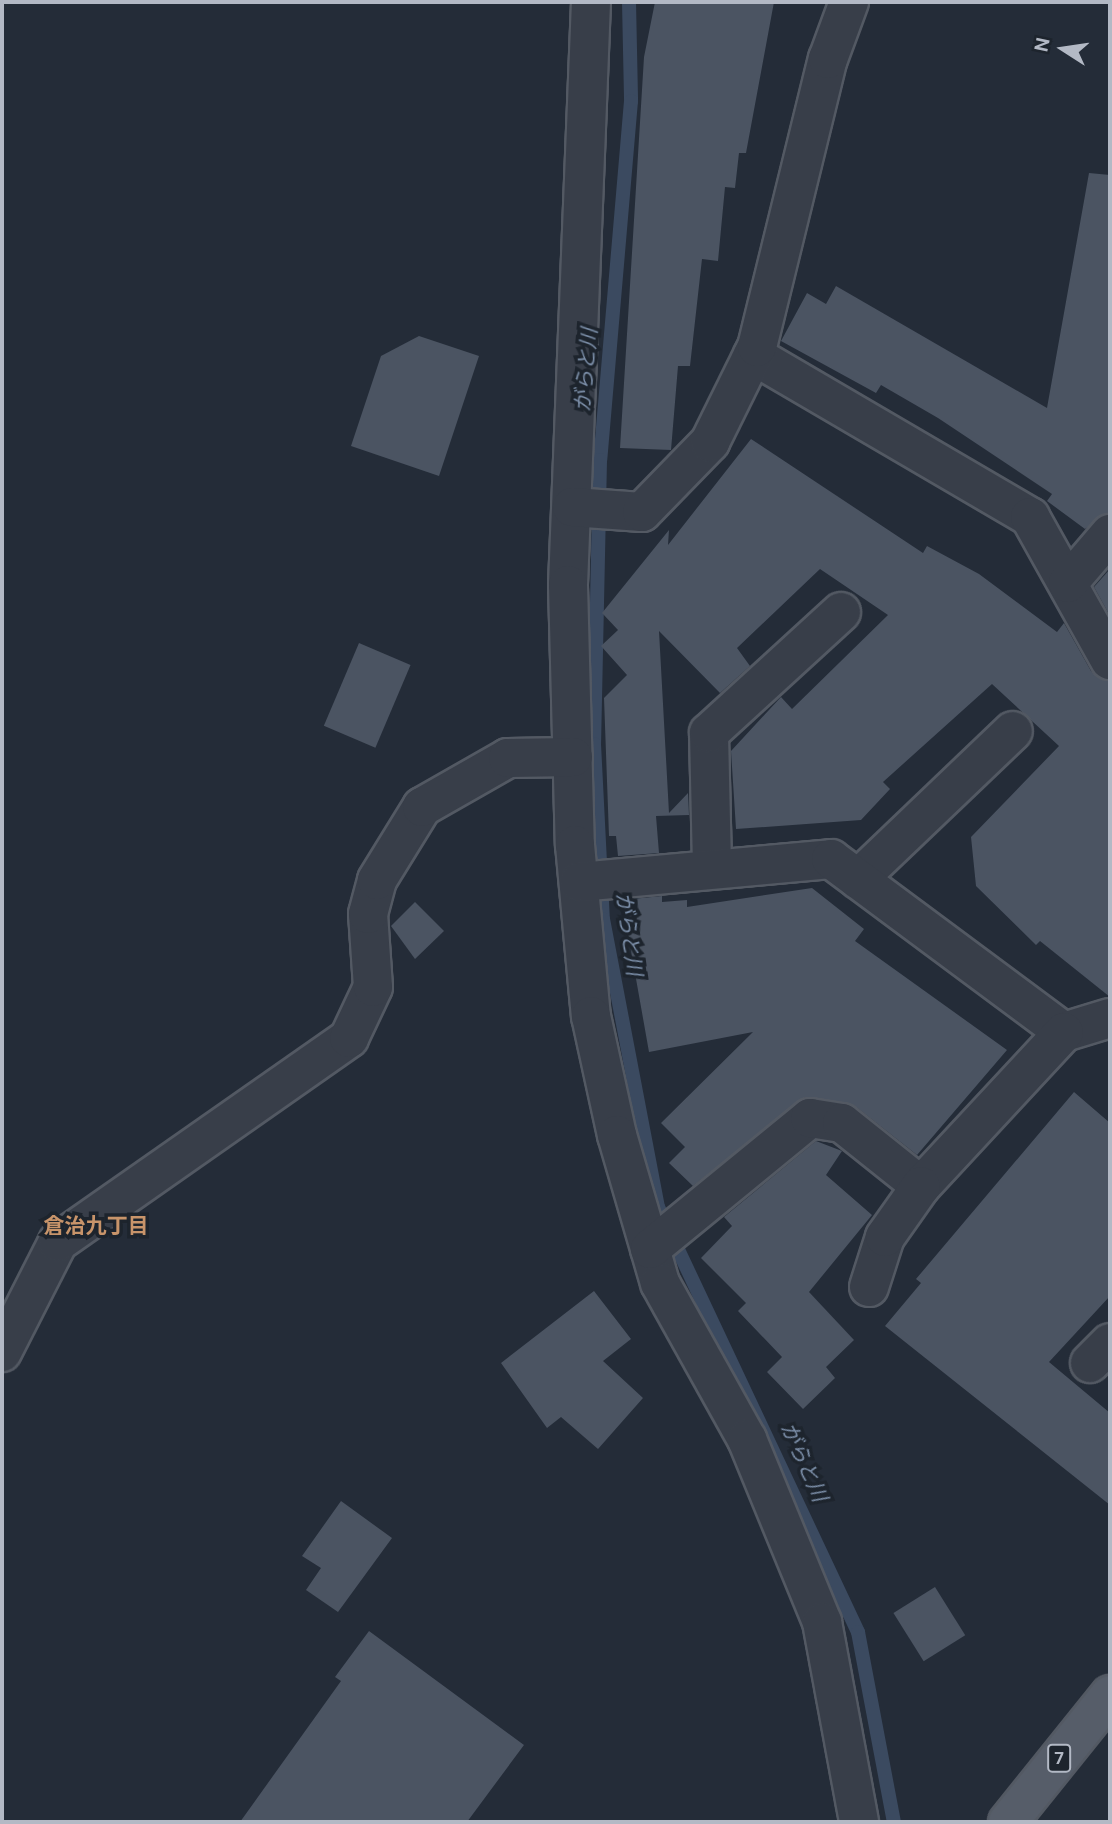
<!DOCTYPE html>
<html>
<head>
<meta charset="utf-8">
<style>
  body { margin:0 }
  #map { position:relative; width:1112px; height:1824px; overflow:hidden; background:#242c38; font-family:"DM Sans","Noto Sans JP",sans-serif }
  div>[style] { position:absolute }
  .stream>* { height:14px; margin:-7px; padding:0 7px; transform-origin:7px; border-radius:7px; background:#3b4a60 }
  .building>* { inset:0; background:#4b5462; transform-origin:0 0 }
  .roads { filter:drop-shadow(2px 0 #535963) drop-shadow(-2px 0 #535963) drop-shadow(0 2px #535963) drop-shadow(0 -2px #535963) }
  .minor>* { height:38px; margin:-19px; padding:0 19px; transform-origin:19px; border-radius:19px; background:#383e49 }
  .major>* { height:38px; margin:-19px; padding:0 19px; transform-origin:19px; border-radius:19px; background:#565d69 }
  span { translate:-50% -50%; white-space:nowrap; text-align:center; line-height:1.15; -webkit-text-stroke:7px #1d242d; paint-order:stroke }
  .shield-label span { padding:2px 5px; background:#1d242d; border:2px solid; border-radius:5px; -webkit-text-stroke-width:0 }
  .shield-label { font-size:18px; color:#b3b9c5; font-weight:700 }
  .water-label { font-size:21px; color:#7d90aa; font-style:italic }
  .neighbourhood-label { font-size:21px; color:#c8946a; font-weight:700 }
  .frame { position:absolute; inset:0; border:4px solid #b3b9c5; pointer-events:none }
  .north { position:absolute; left:1028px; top:14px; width:70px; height:70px; -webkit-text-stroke:5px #1d242d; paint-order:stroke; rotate:282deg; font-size:19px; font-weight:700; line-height:28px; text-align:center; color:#b3b9c5 }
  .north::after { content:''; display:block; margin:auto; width:24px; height:32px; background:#b3b9c5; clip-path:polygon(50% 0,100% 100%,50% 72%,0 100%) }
</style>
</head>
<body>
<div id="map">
  <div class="stream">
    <div style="left:629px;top:2px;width:99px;rotate:88.8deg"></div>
    <div style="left:631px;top:101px;width:360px;rotate:94.9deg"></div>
    <div style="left:600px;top:460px;width:284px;rotate:91.2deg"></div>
    <div style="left:594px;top:744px;width:175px;rotate:87.1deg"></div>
    <div style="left:603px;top:919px;width:293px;rotate:79.2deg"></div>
    <div style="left:658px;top:1207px;width:470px;rotate:64.8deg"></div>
    <div style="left:858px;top:1632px;width:193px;rotate:79.3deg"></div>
  </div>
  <div class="building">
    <div style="clip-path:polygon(655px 2px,774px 2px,746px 153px,739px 153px,735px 188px,725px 187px,718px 261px,702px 259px,690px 366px,678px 366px,671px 450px,620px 448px,644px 57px)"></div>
    <div style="clip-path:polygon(1089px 173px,1110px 175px,1110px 513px,1085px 529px,1047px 501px,1052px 494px,938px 418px,881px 385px,876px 393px,781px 341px,807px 293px,826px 304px,836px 286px,1047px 408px)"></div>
    <div style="clip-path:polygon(419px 336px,479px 356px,439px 476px,351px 446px,381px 356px)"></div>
    <div style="clip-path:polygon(751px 439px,923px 553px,927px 546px,979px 574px,1057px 632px,1064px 623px,1091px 671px,1110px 682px,1110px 997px,1040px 941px,1036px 945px,976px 886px,971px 837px,1059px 746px,992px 684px,883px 782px,890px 789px,861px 820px,736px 829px,731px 751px,781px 697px,792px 709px,888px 615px,820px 569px,737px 648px,750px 666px,720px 693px,659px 631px,669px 813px,688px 793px,689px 815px,656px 816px,659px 853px,618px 856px,616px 836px,609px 836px,604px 698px,627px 675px,601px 646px,618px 630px,602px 613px,669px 530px,668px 545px)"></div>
    <div style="clip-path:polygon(1110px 569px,1110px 616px,1094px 587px)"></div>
    <div style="left:359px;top:643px;width:56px;height:90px;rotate:23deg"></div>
    <div style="clip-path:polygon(812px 888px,864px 929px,855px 941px,1007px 1050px,917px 1155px,855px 1106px,805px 1097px,693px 1186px,669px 1163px,685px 1147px,661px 1123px,753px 1032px,649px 1052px,622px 900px,662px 896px,662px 902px,687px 900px,687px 907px)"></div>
    <div style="clip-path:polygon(415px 902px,444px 931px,415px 959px,391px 926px)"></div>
    <div style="clip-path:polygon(1074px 1092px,1110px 1123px,1110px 1296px,1049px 1362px,1110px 1413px,1110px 1505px,885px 1326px,921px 1283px,916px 1279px)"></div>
    <div style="clip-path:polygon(816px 1141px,842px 1151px,826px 1175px,872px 1215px,809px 1292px,854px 1340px,826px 1367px,835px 1378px,803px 1409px,767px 1372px,782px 1357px,738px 1311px,746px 1303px,701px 1258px,732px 1226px,724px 1217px)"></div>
    <div style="clip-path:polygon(594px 1291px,631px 1339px,603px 1361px,643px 1398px,598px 1449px,561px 1417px,547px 1428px,501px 1363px)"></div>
    <div style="clip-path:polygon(341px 1501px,392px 1538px,338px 1612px,306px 1590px,321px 1568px,302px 1556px)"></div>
    <div style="left:935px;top:1587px;width:57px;height:49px;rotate:58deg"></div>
    <div style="clip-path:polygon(369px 1631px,524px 1745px,467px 1822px,240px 1822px,341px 1681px,335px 1677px)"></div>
  </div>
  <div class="roads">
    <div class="minor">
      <div style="left:591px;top:2px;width:583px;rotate:92.26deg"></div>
      <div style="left:568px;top:585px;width:260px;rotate:88.5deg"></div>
      <div style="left:575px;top:845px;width:172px;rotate:84.7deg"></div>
      <div style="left:591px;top:1016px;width:122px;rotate:77.7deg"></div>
      <div style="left:617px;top:1135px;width:154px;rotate:73.8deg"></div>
      <div style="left:660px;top:1283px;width:179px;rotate:60.9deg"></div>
      <div style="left:747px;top:1439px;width:198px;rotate:67.7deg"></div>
      <div style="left:822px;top:1622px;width:203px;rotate:79.5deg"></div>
      <div style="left:753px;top:355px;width:321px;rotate:30.3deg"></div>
      <div style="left:1030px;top:517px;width:164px;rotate:60.8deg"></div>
      <div style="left:572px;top:507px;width:70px;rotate:4.1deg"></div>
      <div style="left:642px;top:512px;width:98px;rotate:-45.8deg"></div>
      <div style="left:710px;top:442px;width:106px;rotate:-63.7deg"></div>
      <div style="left:757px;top:347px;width:297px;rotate:-76.2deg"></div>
      <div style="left:828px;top:59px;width:61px;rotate:-69.8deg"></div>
      <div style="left:1068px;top:583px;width:65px;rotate:-49.4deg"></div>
      <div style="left:712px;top:866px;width:133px;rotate:-91.3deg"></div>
      <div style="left:709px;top:733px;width:179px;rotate:-42.5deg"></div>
      <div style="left:858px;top:879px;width:214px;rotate:-43.7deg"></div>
      <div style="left:579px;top:882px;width:253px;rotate:-5.2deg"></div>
      <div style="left:831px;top:859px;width:290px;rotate:36.6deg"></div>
      <div style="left:1064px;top:1032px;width:48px;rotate:-16.9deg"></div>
      <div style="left:650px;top:1249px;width:207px;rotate:-39.3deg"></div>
      <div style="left:810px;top:1118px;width:32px;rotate:9deg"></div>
      <div style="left:842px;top:1123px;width:101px;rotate:38.6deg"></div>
      <div style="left:921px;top:1186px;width:210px;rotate:-47.1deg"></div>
      <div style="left:869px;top:1287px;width:52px;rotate:-72.3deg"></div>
      <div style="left:885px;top:1237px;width:62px;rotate:-54.8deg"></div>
      <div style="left:2px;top:1352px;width:123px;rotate:-63deg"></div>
      <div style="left:58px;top:1242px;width:355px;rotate:-35deg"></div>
      <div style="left:349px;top:1038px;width:56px;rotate:-64.8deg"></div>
      <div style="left:373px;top:987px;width:73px;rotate:-93.9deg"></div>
      <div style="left:368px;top:914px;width:35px;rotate:-75deg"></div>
      <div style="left:377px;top:880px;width:86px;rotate:-58.3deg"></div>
      <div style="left:422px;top:807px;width:99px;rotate:-29.7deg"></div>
      <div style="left:508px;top:758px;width:65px;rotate:-0.9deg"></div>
      <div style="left:1090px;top:1363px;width:28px;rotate:-45deg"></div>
    </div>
    <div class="major">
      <div style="left:1008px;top:1822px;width:163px;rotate:-51.2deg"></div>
    </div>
  </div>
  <div class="shield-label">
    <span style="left:1059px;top:1758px">7</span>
  </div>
  <div class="water-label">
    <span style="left:586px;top:370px;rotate:-85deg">がらと川</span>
    <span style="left:629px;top:934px;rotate:82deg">がらと川</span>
    <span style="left:804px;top:1462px;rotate:66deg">がらと川</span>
  </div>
  <div class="neighbourhood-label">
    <span style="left:96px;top:1226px">倉治九丁目</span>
  </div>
  <div class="frame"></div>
  <div class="north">N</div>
</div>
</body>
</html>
